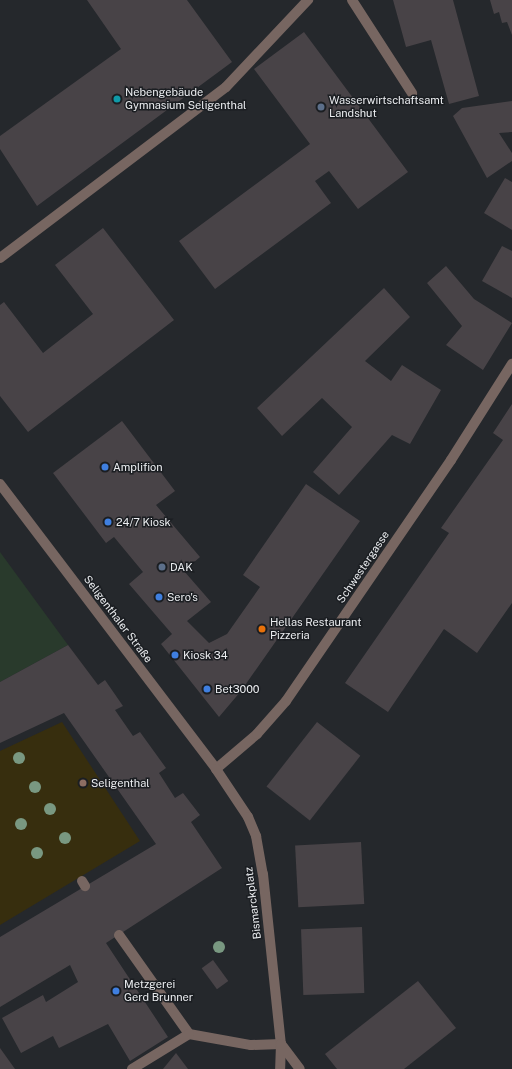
<!DOCTYPE html>
<html>
<head>
<meta charset="utf-8">
<style>
  body { margin:0 }
  #map { position:relative; width:512px; height:1069px; overflow:hidden; background:#25282c; font-family:"Public Sans",sans-serif }
  div>[style] { position:absolute }
  .green>* { inset:0; background:#293a2c }
  .sand>* { inset:0; background:#372e0e }
  .building>* { inset:0; background:#484347; transform-origin:0 0 }
  .service>* { height:10px; margin:-5px; padding:0 5px; transform-origin:5px; border-radius:5px; background:#776661 }
  .minor>* { height:10px; margin:-5px; padding:0 5px; transform-origin:5px; border-radius:5px; background:#776661 }
  .tertiary>* { height:10px; margin:-5px; padding:0 5px; transform-origin:5px; border-radius:5px; background:#776661 }
  .trees>* { width:12px; height:12px; margin:-6px; border-radius:50%; background:#799881 }
  .dots>* { width:11px; height:11px; translate:-50% -50%; box-sizing:border-box; border:2px solid #1b1e22; border-radius:50% }
  span { translate:-50% -50%; white-space:nowrap; text-align:center; line-height:1.15; -webkit-text-stroke:3px #1b1e22; paint-order:stroke }
  .poi-label { font-size:11px; color:#ebedf0 }
  .left { translate:0 -50%; text-align:left }
  .street-label { font-size:11px; color:#ebedf0 }
</style>
</head>
<body>
<div id="map">
  <div class="green">
    <div style="clip-path:polygon(0 552px,68px 645px,0 682px)"></div>
  </div>
  <div class="sand">
    <div style="clip-path:polygon(62px 722px,140px 841px,0 925px,0 751px)"></div>
  </div>
  <div class="building">
    <div style="clip-path:polygon(87px 0,187px 0,232px 62px,37px 206px,0 149px,0 136px,121px 49px)"></div>
    <div style="clip-path:polygon(393px 0,453px 0,479px 96px,449px 104px,431px 40px,406px 47px)"></div>
    <div style="clip-path:polygon(490px 0,512px 0,512px 35px,507px 22px,502px 23px,499px 12px,494px 14px)"></div>
    <div style="clip-path:polygon(304px 32px,408px 172px,358px 209px,329px 171px,315px 181px,331px 203px,215px 289px,179px 241px,310px 144px,254px 69px)"></div>
    <div style="clip-path:polygon(512px 101px,512px 132px,499px 133px,512px 153px,512px 161px,487px 178px,453px 116px,462px 108px)"></div>
    <div style="clip-path:polygon(505px 178px,512px 182px,512px 230px,484px 213px)"></div>
    <div style="clip-path:polygon(103px 228px,174px 320px,28px 432px,0 396px,0 305px,4px 302px,43px 353px,93px 314px,55px 265px)"></div>
    <div style="clip-path:polygon(502px 246px,512px 251px,512px 298px,482px 281px)"></div>
    <div style="clip-path:polygon(446px 266px,474px 299px,512px 323px,483px 370px,446px 345px,462px 326px,427px 283px)"></div>
    <div style="clip-path:polygon(384px 288px,410px 317px,365px 361px,391px 381px,402px 365px,441px 390px,410px 444px,392px 435px,339px 495px,313px 472px,352px 427px,322px 398px,282px 436px,257px 408px)"></div>
    <div style="clip-path:polygon(512px 404px,512px 603px,477px 653px,444px 629px,388px 712px,345px 683px,449px 533px,441px 528px,503px 440px,493px 433px)"></div>
    <div style="clip-path:polygon(122px 421px,175px 491px,156px 505px,200px 557px,184px 571px,211px 602px,187px 621px,209px 643px,227px 634px,260px 587px,243px 575px,306px 484px,360px 521px,241px 691px,219px 717px,161px 644px,172px 634px,129px 584px,143px 572px,114px 537px,106px 543px,53px 473px)"></div>
    <div style="clip-path:polygon(68px 645px,98px 685px,105px 680px,123px 706px,115px 710px,133px 736px,140px 732px,166px 768px,159px 773px,175px 798px,183px 793px,200px 815px,191px 822px,222px 868px,106px 943px,168px 1037px,130px 1061px,108px 1024px,59px 1048px,53px 1036px,21px 1053px,2px 1018px,43px 995px,46px 1002px,78px 982px,70px 965px,0 1007px,0 937px,156px 844px,64px 713px,0 743px,0 682px)"></div>
    <div style="left:317px;top:722px;width:55px;height:82px;rotate:38deg"></div>
    <div style="left:361px;top:842px;width:62px;height:66px;rotate:87deg"></div>
    <div style="left:362px;top:927px;width:66px;height:61px;rotate:88deg"></div>
    <div style="left:213px;top:960px;width:26px;height:14px;rotate:54deg"></div>
    <div style="clip-path:polygon(418px 981px,456px 1028px,404px 1069px,337px 1069px,325px 1054px)"></div>
    <div style="clip-path:polygon(0 1048px,15px 1069px,0 1069px)"></div>
    <div style="clip-path:polygon(176px 1053px,188px 1069px,163px 1069px)"></div>
  </div>
  <div class="service">
    <div style="left:352px;top:0;width:111px;rotate:57.2deg"></div>
    <div style="left:0;top:258px;width:283px;rotate:-37.1deg"></div>
    <div style="left:226px;top:87px;width:120px;rotate:-46.7deg"></div>
    <div style="left:82px;top:881px;width:6px;rotate:59deg"></div>
    <div style="left:119px;top:935px;width:121px;rotate:54.7deg"></div>
    <div style="left:189px;top:1034px;width:63px;rotate:10.1deg"></div>
    <div style="left:251px;top:1045px;width:30px;rotate:-2deg"></div>
    <div style="left:132px;top:1069px;width:67px;rotate:-31.6deg"></div>
  </div>
  <div class="minor">
    <div style="left:216px;top:769px;width:54px;rotate:-40.5deg"></div>
    <div style="left:257px;top:734px;width:44px;rotate:-48.7deg"></div>
    <div style="left:286px;top:701px;width:292px;rotate:-55.6deg"></div>
    <div style="left:451px;top:460px;width:114px;rotate:-57.6deg"></div>
  </div>
  <div class="tertiary">
    <div style="left:0;top:484px;width:358px;rotate:52.8deg"></div>
    <div style="left:216px;top:769px;width:58px;rotate:56.3deg"></div>
    <div style="left:248px;top:817px;width:21px;rotate:67deg"></div>
    <div style="left:256px;top:836px;width:39px;rotate:80deg"></div>
    <div style="left:263px;top:874px;width:171px;rotate:84deg"></div>
    <div style="left:281px;top:1044px;width:25px;rotate:92deg"></div>
    <div style="left:281px;top:1044px;width:31px;rotate:53deg"></div>
  </div>
  <div class="trees">
    <div style="left:19px;top:758px"></div>
    <div style="left:35px;top:787px"></div>
    <div style="left:50px;top:809px"></div>
    <div style="left:21px;top:824px"></div>
    <div style="left:65px;top:838px"></div>
    <div style="left:37px;top:853px"></div>
    <div style="left:219px;top:947px"></div>
  </div>
  <div class="dots">
    <div style="left:117px;top:99px;background:#0f9aa8"></div>
    <div style="left:321px;top:107px;background:#5c6f8a"></div>
    <div style="left:105px;top:467px;background:#3f7fe0"></div>
    <div style="left:108px;top:522px;background:#3f7fe0"></div>
    <div style="left:162px;top:567px;background:#5c6f8a"></div>
    <div style="left:159px;top:597px;background:#3f7fe0"></div>
    <div style="left:262px;top:629px;background:#e8710a"></div>
    <div style="left:175px;top:655px;background:#3f7fe0"></div>
    <div style="left:207px;top:689px;background:#3f7fe0"></div>
    <div style="left:83px;top:783px;background:#8d6e63"></div>
    <div style="left:116px;top:991px;background:#3f7fe0"></div>
  </div>
  <div class="poi-label">
    <span class="left" style="left:125px;top:99px">Nebengebäude<br>Gymnasium Seligenthal</span>
    <span class="left" style="left:329px;top:107px">Wasserwirtschaftsamt<br>Landshut</span>
    <span class="left" style="left:113px;top:467px">Amplifion</span>
    <span class="left" style="left:116px;top:522px">24/7 Kiosk</span>
    <span class="left" style="left:170px;top:567px">DAK</span>
    <span class="left" style="left:167px;top:597px">Sero's</span>
    <span class="left" style="left:270px;top:629px">Hellas Restaurant<br>Pizzeria</span>
    <span class="left" style="left:183px;top:655px">Kiosk 34</span>
    <span class="left" style="left:215px;top:689px">Bet3000</span>
    <span class="left" style="left:91px;top:783px">Seligenthal</span>
    <span class="left" style="left:124px;top:991px">Metzgerei<br>Gerd Brunner</span>
  </div>
  <div class="street-label">
    <span style="left:363px;top:567px;rotate:-56deg">Schwestergasse</span>
    <span style="left:118px;top:619px;rotate:53deg">Seligenthaler Straße</span>
    <span style="left:253px;top:903px;rotate:-97deg">Bismarckplatz</span>
  </div>
</div>
</body>
</html>
